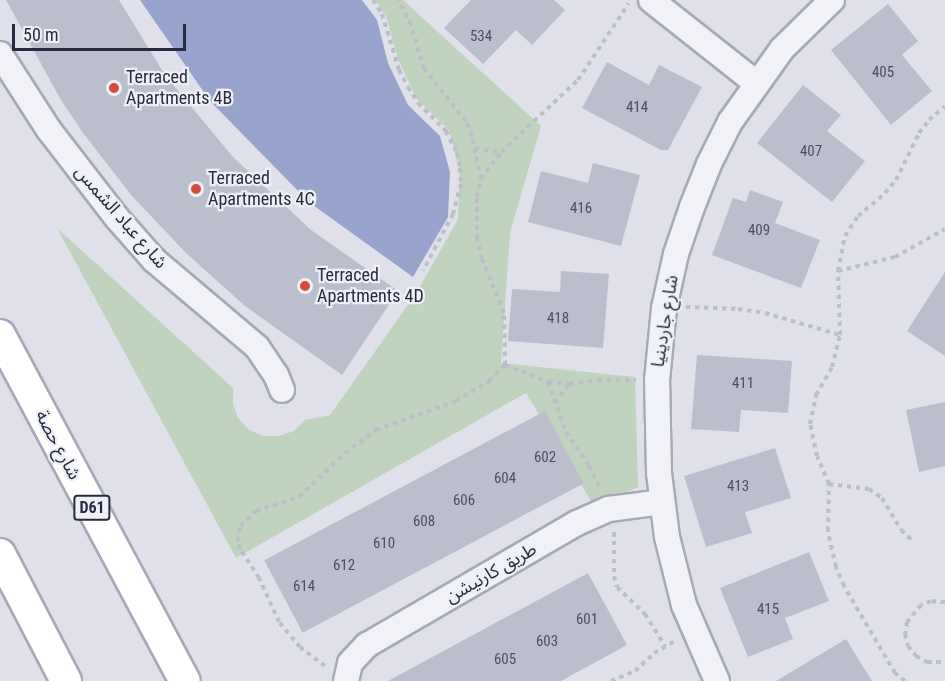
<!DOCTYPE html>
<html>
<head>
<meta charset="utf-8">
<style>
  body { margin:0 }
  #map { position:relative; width:945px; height:681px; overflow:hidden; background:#dfe0e9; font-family:"Roboto Condensed","Noto Sans Arabic",sans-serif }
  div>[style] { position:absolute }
  .green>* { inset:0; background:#bfd3bf }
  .water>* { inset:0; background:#98a4cb }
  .building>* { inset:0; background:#bbbecc; transform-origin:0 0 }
  .path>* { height:4px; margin-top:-2px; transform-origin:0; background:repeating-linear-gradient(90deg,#bcbec8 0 4.5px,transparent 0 9px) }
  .roads { filter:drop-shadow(2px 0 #a8a9b7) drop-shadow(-2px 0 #a8a9b7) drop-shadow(0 2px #a8a9b7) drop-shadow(0 -2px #a8a9b7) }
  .minor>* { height:24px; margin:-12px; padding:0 12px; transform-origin:12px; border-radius:12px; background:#f1f2f7 }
  .major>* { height:30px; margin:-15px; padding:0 15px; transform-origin:15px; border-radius:15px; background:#fff }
  .dots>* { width:16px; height:16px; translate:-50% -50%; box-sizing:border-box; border:3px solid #eef0f6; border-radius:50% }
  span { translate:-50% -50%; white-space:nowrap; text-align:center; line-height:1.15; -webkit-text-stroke:4.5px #eef0f6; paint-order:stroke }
  .number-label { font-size:15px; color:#4c4f64 }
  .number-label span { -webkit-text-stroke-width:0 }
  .shield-label span { padding:2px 4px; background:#eef0f6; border:2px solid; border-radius:4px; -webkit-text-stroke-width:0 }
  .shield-label { font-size:16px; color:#272a41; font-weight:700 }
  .poi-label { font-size:18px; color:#272a41 }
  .left { translate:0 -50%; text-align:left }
  .street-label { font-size:18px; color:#272a41 }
  .scale { position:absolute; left:12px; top:24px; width:174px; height:27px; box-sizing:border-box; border:3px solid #272a41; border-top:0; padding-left:8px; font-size:18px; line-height:21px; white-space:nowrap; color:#272a41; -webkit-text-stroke:4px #eef0f6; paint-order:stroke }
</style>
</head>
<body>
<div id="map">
  <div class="green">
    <div style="clip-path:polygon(375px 0,403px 0,541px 126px,510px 233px,501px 363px,635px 377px,638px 487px,594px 506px,526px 393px,236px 558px,57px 228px,233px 388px,233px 404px,238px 418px,249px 430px,263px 436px,279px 436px,294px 431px,305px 420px,330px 415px,417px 292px,458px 219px,460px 171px,449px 130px,417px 99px,398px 59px,386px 16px)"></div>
  </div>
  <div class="water">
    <div style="clip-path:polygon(140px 0,362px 0,377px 20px,388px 63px,408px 105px,440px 136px,450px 172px,448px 217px,413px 277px,310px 203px,210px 101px)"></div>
  </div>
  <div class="building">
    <div style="clip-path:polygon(6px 0,119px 0,165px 75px,233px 157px,311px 230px,398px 291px,342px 375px,245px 306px,186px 253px,132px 196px,83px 133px,61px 100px)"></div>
    <div style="clip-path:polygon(471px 0,554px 0,565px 10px,532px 45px,516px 30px,483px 64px,444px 28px)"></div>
    <div style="clip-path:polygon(888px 4px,918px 41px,902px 55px,932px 91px,891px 125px,831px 50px)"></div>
    <div style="clip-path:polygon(607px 62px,649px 85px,659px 65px,702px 87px,668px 150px,661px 150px,582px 108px)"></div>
    <div style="clip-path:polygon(803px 85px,841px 115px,827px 131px,865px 161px,832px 202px,757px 143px)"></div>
    <div style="clip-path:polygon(593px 163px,640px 175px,621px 246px,528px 222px,541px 171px,588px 183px)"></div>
    <div style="clip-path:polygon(750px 190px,783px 202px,775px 223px,820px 240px,801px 288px,712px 255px,733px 198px,746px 202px)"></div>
    <div style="clip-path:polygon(561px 271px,609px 274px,603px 348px,508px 341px,512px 289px,560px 292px)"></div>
    <div style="clip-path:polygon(945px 272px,945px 356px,907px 331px)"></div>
    <div style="clip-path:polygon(697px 355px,792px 361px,788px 413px,741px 410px,739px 432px,691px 429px)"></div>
    <div style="clip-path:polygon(945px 402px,945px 466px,919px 472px,906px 410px)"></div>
    <div style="left:545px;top:411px;width:82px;height:318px;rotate:62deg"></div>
    <div style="clip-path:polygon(775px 448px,791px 498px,745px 512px,752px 533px,706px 547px,684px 476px)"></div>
    <div style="clip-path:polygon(809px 552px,829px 601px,785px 618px,793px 639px,748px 657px,720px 588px)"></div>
    <div style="clip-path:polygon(588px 573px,627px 645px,561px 681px,388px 681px)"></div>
    <div style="clip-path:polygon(846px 639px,872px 681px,776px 681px)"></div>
  </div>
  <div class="path">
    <div style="left:373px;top:0;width:17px;rotate:57deg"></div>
    <div style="left:382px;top:14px;width:59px;rotate:73.1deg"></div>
    <div style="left:399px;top:70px;width:19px;rotate:62deg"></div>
    <div style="left:408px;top:87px;width:19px;rotate:58deg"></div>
    <div style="left:418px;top:103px;width:40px;rotate:45deg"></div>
    <div style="left:446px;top:131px;width:25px;rotate:63deg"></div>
    <div style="left:457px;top:153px;width:15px;rotate:79deg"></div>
    <div style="left:460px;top:168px;width:16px;rotate:86deg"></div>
    <div style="left:461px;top:184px;width:31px;rotate:105deg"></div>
    <div style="left:453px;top:214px;width:64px;rotate:117.8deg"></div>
    <div style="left:475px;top:148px;width:26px;rotate:9deg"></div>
    <div style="left:481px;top:179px;width:34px;rotate:-53deg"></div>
    <div style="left:501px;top:152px;width:105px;rotate:-43.1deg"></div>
    <div style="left:578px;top:80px;width:92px;rotate:-56.5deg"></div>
    <div style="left:838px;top:271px;width:59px;rotate:-13.8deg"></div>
    <div style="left:895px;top:257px;width:57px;rotate:-29.2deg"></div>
    <div style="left:686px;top:307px;width:52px;rotate:2.2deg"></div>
    <div style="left:738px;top:309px;width:27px;rotate:8deg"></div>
    <div style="left:765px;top:313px;width:78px;rotate:16.3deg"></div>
    <div style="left:505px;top:365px;width:46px;rotate:21.6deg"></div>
    <div style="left:548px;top:382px;width:22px;rotate:5deg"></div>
    <div style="left:570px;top:384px;width:28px;rotate:-8deg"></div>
    <div style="left:598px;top:380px;width:38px"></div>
    <div style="left:548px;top:382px;width:53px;rotate:70.2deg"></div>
    <div style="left:566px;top:432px;width:41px;rotate:55.9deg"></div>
    <div style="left:589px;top:466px;width:25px;rotate:63deg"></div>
    <div style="left:555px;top:403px;width:24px;rotate:-54deg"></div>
    <div style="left:829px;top:484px;width:40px;rotate:7.1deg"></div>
    <div style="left:869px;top:489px;width:16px;rotate:35deg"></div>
    <div style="left:882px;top:498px;width:37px;rotate:59deg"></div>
    <div style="left:901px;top:530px;width:16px;rotate:43deg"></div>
    <div style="left:614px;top:532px;width:44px;rotate:90deg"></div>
    <div style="left:614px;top:576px;width:11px;rotate:75deg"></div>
    <div style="left:617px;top:587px;width:39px;rotate:44deg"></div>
    <div style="left:645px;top:614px;width:38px;rotate:58deg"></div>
    <div style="left:945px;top:602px;width:14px;rotate:-176deg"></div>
    <div style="left:931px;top:601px;width:11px;rotate:158deg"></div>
    <div style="left:921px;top:605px;width:22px;rotate:129deg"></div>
    <div style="left:907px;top:622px;width:12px;rotate:99deg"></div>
    <div style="left:905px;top:634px;width:12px;rotate:76deg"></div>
    <div style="left:908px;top:646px;width:13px;rotate:51deg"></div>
    <div style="left:916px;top:656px;width:13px;rotate:29deg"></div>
    <div style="left:927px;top:662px;width:18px"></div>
    <div style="left:325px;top:666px;width:31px;rotate:-143deg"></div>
    <div style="left:300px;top:647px;width:33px;rotate:-130deg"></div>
    <div style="left:279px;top:622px;width:48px;rotate:-114.4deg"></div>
    <div style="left:259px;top:578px;width:35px;rotate:-123deg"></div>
    <div style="left:240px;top:549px;width:8px;rotate:-104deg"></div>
    <div style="left:238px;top:541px;width:15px;rotate:-82deg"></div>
    <div style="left:240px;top:526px;width:22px;rotate:-43deg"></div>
    <div style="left:256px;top:511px;width:45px;rotate:-18deg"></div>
    <div style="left:299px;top:497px;width:64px;rotate:-43.7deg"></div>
    <div style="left:345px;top:453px;width:39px;rotate:-37deg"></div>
    <div style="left:376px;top:430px;width:85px;rotate:-19.9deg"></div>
    <div style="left:456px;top:401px;width:39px;rotate:-31deg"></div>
    <div style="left:489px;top:381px;width:23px;rotate:-45deg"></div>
    <div style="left:505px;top:365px;width:52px;rotate:-91.1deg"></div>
    <div style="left:504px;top:313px;width:58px;rotate:-112.2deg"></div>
    <div style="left:482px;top:259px;width:21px;rotate:-104deg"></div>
    <div style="left:477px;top:239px;width:42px;rotate:-90deg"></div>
    <div style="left:477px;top:197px;width:18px;rotate:-77deg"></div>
    <div style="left:481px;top:179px;width:44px;rotate:-101.8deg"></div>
    <div style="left:472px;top:136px;width:16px;rotate:-112deg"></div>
    <div style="left:466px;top:121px;width:67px;rotate:-128.9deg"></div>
    <div style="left:424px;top:69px;width:46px;rotate:-106.5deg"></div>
    <div style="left:411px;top:25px;width:28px;rotate:-117deg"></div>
    <div style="left:611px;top:681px;width:26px;rotate:-23deg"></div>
    <div style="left:635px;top:671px;width:26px;rotate:-43deg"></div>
    <div style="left:654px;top:653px;width:24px;rotate:-30deg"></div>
    <div style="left:905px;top:681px;width:13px;rotate:-141deg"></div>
    <div style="left:895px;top:673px;width:101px;rotate:-120.4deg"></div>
    <div style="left:844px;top:586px;width:21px;rotate:-113deg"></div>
    <div style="left:836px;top:567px;width:37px;rotate:-103deg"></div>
    <div style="left:828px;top:531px;width:47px;rotate:-88.8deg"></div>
    <div style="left:829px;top:484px;width:30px;rotate:-113deg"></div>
    <div style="left:817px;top:456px;width:33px;rotate:-102deg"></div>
    <div style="left:810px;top:424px;width:30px;rotate:-78deg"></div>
    <div style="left:816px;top:395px;width:32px;rotate:-60deg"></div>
    <div style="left:832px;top:367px;width:33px;rotate:-76deg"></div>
    <div style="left:840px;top:335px;width:64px;rotate:-91.8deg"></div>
    <div style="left:838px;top:271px;width:36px;rotate:-79deg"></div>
    <div style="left:845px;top:236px;width:24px;rotate:-57deg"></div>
    <div style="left:858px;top:216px;width:35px;rotate:-40deg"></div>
    <div style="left:885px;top:193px;width:17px;rotate:-50deg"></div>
    <div style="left:896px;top:180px;width:52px;rotate:-63.9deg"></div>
    <div style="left:919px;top:133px;width:16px;rotate:-52deg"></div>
    <div style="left:929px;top:120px;width:21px;rotate:-41deg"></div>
  </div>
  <div class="roads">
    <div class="minor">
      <div style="left:651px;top:0;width:134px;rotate:38.3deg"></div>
      <div style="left:0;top:54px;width:90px;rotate:57.2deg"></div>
      <div style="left:49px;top:130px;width:111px;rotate:52.3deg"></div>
      <div style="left:117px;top:218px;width:56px;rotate:48.6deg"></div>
      <div style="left:154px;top:260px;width:135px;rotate:40.2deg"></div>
      <div style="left:257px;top:347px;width:34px;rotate:56deg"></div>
      <div style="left:276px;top:375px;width:16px;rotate:68deg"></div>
      <div style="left:346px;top:681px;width:18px;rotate:-77deg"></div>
      <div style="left:350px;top:663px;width:25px;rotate:-47deg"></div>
      <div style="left:367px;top:645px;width:243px;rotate:-30.2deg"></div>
      <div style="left:577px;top:523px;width:35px;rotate:-24deg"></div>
      <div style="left:609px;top:509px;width:53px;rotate:-7.5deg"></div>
      <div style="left:717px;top:681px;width:83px;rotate:-113.5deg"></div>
      <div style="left:684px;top:605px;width:70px;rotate:-104deg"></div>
      <div style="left:667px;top:537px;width:64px;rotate:-97.1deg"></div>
      <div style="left:659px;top:473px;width:93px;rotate:-91.2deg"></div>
      <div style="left:657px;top:380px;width:72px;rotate:-84.4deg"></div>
      <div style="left:664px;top:308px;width:55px;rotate:-77.5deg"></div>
      <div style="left:676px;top:254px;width:50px;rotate:-71.2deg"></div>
      <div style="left:692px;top:207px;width:46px;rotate:-68.4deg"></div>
      <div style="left:709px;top:164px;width:47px;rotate:-63.4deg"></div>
      <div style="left:730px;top:122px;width:90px;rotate:-54.5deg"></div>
      <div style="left:782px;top:49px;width:70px;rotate:-44.4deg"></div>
    </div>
    <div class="major">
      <div style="left:0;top:335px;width:392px;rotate:61.9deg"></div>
      <div style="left:0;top:554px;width:143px;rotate:62.5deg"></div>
    </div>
  </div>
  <div class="dots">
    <div style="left:114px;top:88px;background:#d54b3d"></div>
    <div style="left:196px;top:189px;background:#d54b3d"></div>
    <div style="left:305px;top:286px;background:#d54b3d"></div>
  </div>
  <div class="number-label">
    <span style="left:481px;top:37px">534</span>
    <span style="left:883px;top:73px">405</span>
    <span style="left:637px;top:108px">414</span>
    <span style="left:811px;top:152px">407</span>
    <span style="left:581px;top:209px">416</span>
    <span style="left:759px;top:231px">409</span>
    <span style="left:558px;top:319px">418</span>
    <span style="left:743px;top:384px">411</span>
    <span style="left:545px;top:458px">602</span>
    <span style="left:505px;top:479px">604</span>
    <span style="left:738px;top:487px">413</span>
    <span style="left:464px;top:501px">606</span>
    <span style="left:424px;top:522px">608</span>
    <span style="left:384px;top:544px">610</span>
    <span style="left:344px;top:566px">612</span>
    <span style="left:304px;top:587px">614</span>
    <span style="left:768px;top:610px">415</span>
    <span style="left:587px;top:620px">601</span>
    <span style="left:547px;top:642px">603</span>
    <span style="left:505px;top:660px">605</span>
  </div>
  <div class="shield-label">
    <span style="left:92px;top:508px">D61</span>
  </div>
  <div class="poi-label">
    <span class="left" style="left:126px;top:88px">Terraced<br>Apartments 4B</span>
    <span class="left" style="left:208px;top:189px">Terraced<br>Apartments 4C</span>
    <span class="left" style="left:317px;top:286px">Terraced<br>Apartments 4D</span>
  </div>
  <div class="street-label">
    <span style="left:121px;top:217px;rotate:49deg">شارع عباد الشمس</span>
    <span style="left:665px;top:321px;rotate:-81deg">شارع جاردينيا</span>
    <span style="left:58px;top:445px;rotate:62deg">شارع حصة</span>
    <span style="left:491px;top:573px;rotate:-30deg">طريق كارنيشن</span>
  </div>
  <div class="scale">50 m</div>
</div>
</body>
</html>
